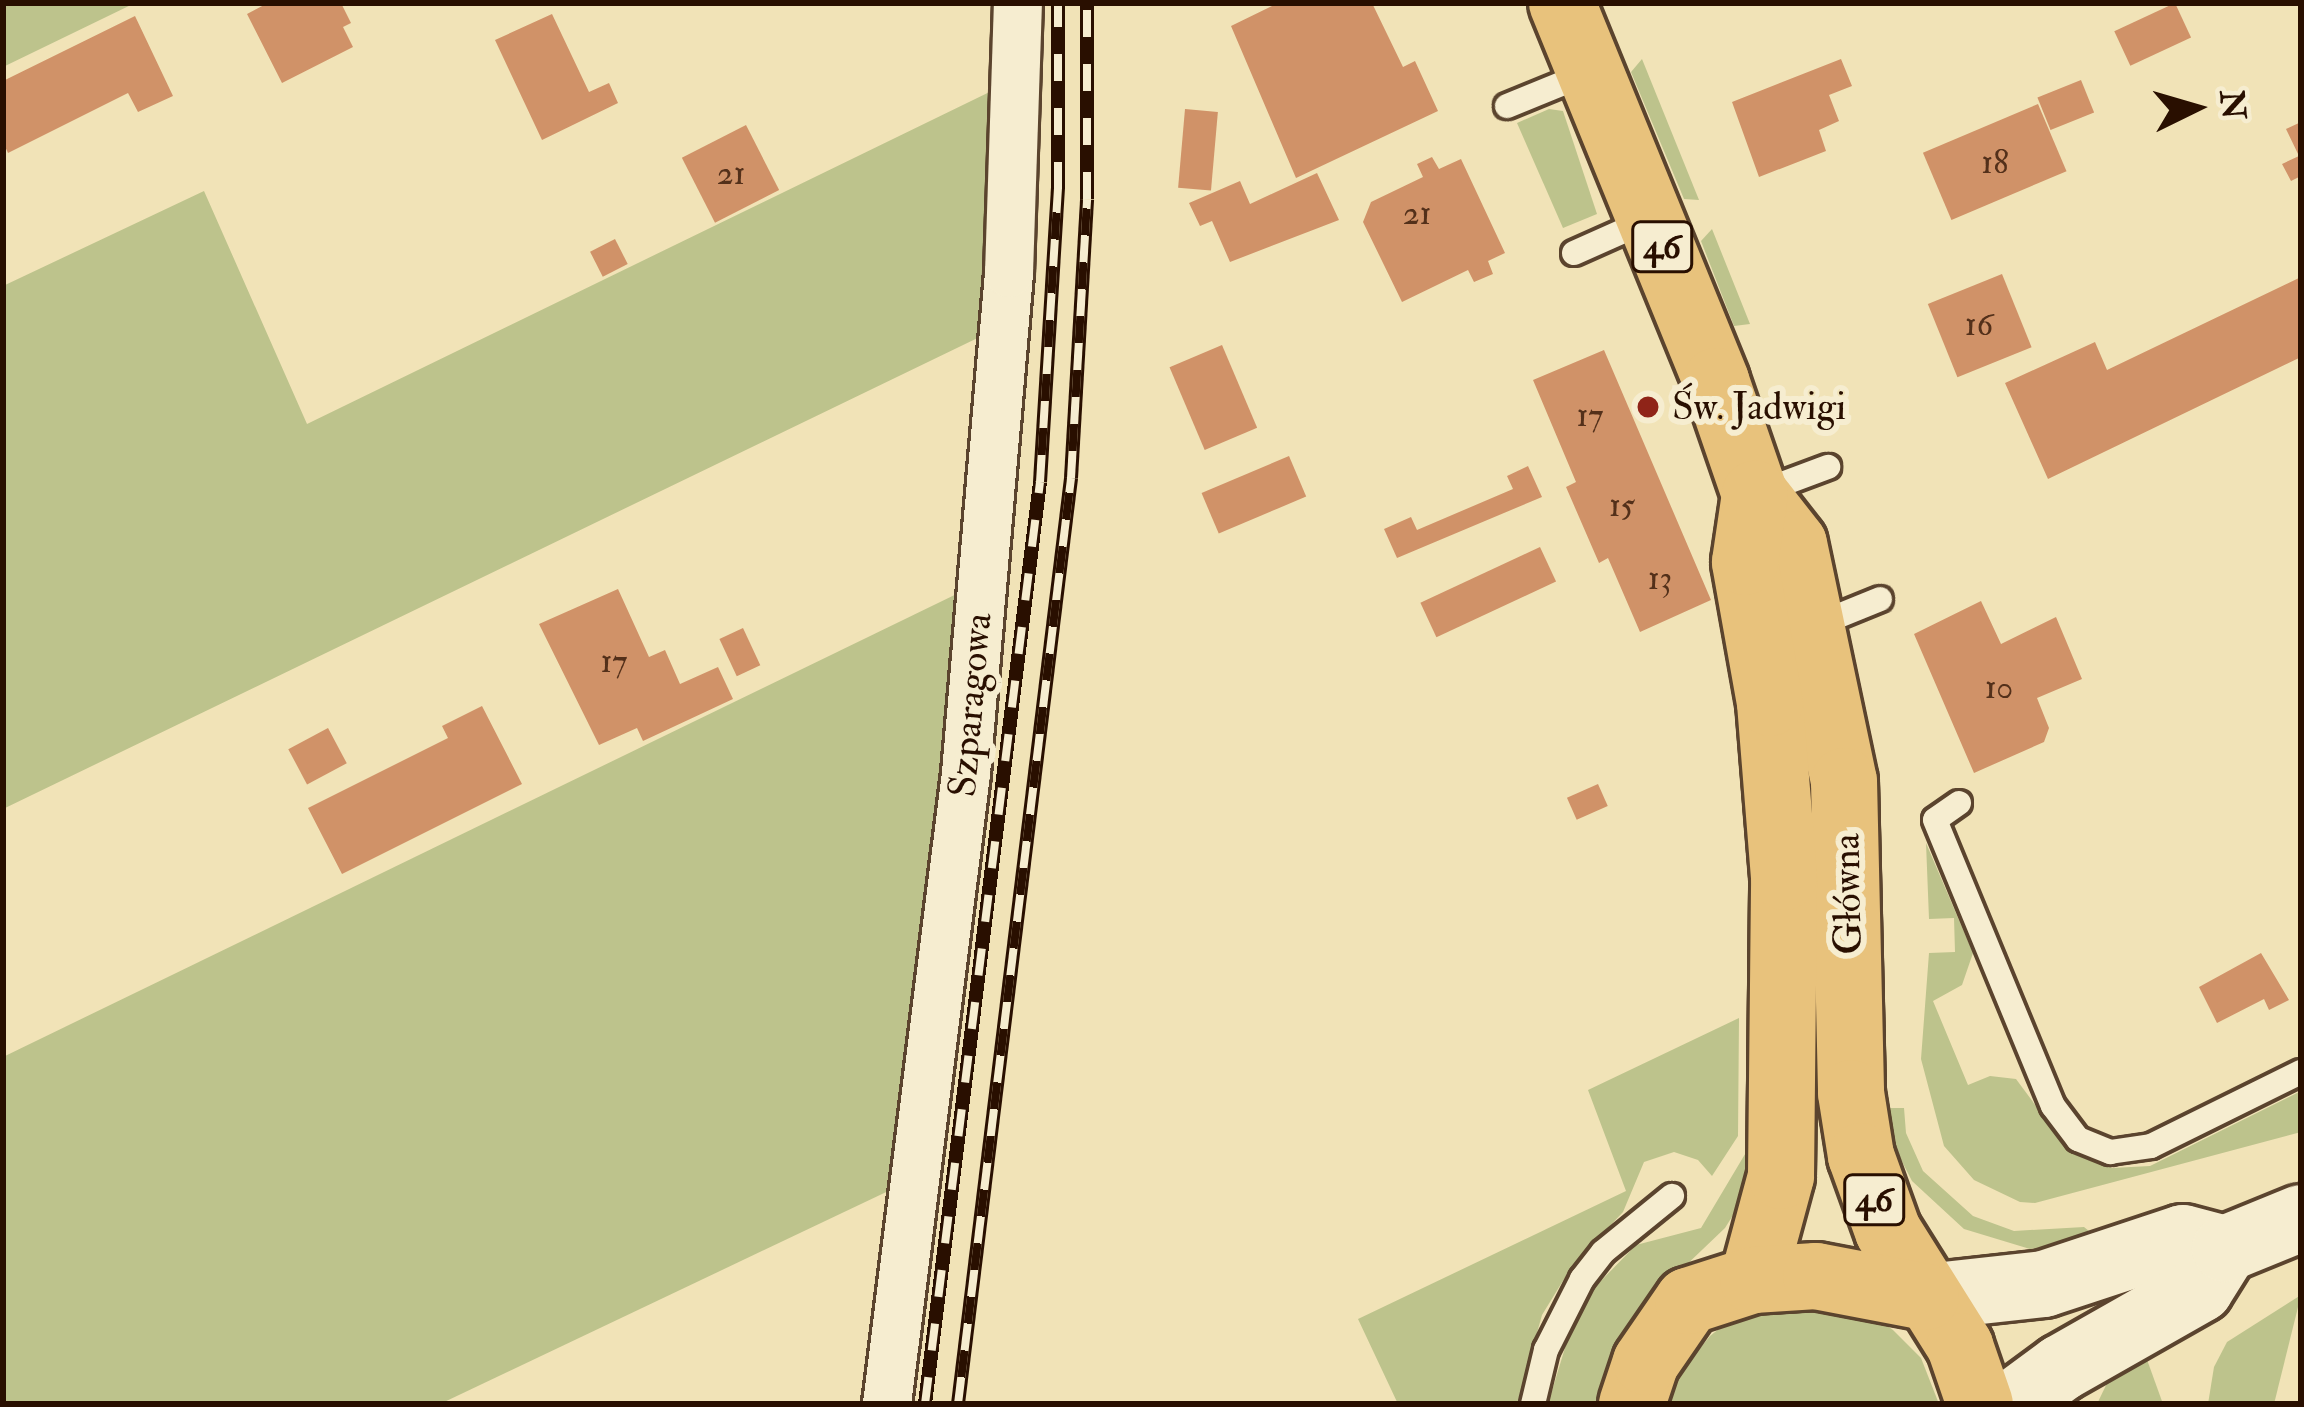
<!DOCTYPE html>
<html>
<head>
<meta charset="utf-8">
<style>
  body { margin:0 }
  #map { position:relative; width:2304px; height:1407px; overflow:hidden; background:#f1e3b7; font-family:"IM FELL Double Pica",serif }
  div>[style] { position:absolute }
  .green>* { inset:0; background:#bdc38c }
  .building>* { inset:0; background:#d09268; transform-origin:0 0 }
  .roads { filter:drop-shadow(3px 0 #5b442e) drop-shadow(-3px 0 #5b442e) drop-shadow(0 3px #5b442e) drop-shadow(0 -3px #5b442e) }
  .service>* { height:24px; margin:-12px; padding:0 12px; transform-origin:12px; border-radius:12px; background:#f6edd0 }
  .minor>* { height:48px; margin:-24px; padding:0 24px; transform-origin:24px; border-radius:24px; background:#f6edd0 }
  .secondary>* { height:66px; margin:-33px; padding:0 33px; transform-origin:33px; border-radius:33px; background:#f6edd0 }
  .primary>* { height:66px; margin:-33px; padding:0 33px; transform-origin:33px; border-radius:33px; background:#e8c27c }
  .rail>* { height:14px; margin-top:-7px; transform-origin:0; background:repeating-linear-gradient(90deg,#f6edd0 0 27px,#290f00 0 54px); box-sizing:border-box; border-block:3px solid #290f00 }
  .dots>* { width:33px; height:33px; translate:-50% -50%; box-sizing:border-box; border:6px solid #f6edd0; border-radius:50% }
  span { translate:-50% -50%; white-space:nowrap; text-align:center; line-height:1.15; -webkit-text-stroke:12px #f6edd0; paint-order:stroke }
  .number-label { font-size:33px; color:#53301a }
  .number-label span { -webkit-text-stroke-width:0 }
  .shield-label span { padding:3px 9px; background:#f6edd0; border:3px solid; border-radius:9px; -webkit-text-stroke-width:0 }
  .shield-label { font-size:36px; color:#290f00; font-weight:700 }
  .poi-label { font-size:39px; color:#290f00 }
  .left { translate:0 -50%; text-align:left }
  .street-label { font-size:39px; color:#290f00 }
  .frame { position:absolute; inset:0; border:6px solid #290f00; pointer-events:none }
  .north { position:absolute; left:2136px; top:48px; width:120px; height:120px; -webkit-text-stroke:9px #f6edd0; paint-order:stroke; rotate:85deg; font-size:33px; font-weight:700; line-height:48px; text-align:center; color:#290f00 }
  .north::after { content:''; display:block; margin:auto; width:42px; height:54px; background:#290f00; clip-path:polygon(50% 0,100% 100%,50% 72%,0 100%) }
</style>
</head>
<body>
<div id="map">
  <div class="green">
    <div style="clip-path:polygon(3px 3px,135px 3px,3px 67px)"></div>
    <div style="clip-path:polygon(1642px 59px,1699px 200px,1684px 199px,1631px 72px)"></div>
    <div style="clip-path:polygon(1006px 84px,990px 332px,3px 809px,3px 286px,204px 191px,307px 424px)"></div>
    <div style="clip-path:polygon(1549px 109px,1563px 111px,1597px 214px,1563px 228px,1517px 123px)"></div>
    <div style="clip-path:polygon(1712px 229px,1750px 324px,1734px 326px,1701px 241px)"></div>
    <div style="clip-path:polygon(971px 587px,901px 1185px,440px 1404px,3px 1404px,3px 1057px)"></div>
    <div style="clip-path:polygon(1926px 843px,1973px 953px,1962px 985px,1933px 1001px,1968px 1085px,1990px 1076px,2016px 1079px,2070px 1152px,2112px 1168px,2150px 1166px,2301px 1091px,2301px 1132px,2035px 1203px,2020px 1202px,1974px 1180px,1944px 1146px,1921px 1059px,1929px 953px,1955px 952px,1954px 918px,1929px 919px)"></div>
    <div style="clip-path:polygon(1739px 1018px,1738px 1136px,1712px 1176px,1698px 1160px,1674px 1152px,1644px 1162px,1623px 1212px,1572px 1266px,1542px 1315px,1517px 1404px,1398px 1404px,1358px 1319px,1626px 1191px,1588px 1090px)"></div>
    <div style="clip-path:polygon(1887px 1108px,1904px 1108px,1906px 1133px,1923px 1171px,1973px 1216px,2014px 1231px,2084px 1227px,2099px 1239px,2030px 1249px,1964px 1229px,1912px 1181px,1891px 1140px)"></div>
    <div style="clip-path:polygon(1754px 1139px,1740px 1204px,1725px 1228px,1636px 1313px,1615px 1345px,1595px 1404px,1548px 1404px,1571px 1328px,1595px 1287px,1636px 1245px,1701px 1228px)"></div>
    <div style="clip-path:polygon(2301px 1295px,2274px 1404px,2208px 1404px,2214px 1367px,2227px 1342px)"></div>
    <div style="clip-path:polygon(1782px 1301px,1876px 1318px,1893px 1330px,1921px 1358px,1939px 1404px,1668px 1404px,1683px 1369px,1710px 1336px,1725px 1324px)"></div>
    <div style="clip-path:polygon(2141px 1343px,2163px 1404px,2097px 1404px,2109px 1379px)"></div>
  </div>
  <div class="building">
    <div style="clip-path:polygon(268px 3px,341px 3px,351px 23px,343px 27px,353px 47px,282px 83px,247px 14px)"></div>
    <div style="clip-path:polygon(1278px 3px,1372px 3px,1403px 67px,1415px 61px,1438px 111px,1296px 178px,1231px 26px)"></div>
    <div style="left:2175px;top:3px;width:38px;height:67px;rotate:65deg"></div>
    <div style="clip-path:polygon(552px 14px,589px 92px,609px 83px,618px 103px,542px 140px,495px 40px)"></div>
    <div style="clip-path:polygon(135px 16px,173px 96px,138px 112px,128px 93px,8px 153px,3px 142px,3px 81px)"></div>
    <div style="clip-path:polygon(1841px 59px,1852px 86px,1829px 95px,1839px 121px,1819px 130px,1826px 151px,1759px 177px,1732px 102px)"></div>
    <div style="left:2081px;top:80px;width:35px;height:47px;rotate:68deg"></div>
    <div style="left:2038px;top:104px;width:73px;height:125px;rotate:67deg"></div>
    <div style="left:1185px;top:109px;width:33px;height:79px;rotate:5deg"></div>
    <div style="clip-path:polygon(2301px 122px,2301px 176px,2291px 181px,2282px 164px,2299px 156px,2286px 129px)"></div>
    <div style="left:746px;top:125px;width:73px;height:72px;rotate:63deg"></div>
    <div style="clip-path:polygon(1432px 157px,1439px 169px,1461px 159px,1505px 253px,1488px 261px,1493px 274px,1474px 282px,1468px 270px,1402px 302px,1363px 222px,1371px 202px,1423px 177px,1417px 164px)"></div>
    <div style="clip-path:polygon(1317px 173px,1339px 220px,1230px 262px,1212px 221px,1200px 226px,1189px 203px,1240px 181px,1250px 204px)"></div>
    <div style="left:615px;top:239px;width:28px;height:28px;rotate:63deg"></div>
    <div style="left:2002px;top:274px;width:79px;height:80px;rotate:68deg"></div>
    <div style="clip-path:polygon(2301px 277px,2301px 357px,2048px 479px,2005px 383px,2095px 342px,2107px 370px)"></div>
    <div style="left:1222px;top:345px;width:90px;height:57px;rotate:67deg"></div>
    <div style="clip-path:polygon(1604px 350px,1711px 600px,1640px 632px,1608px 558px,1599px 563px,1566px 487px,1576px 482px,1533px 380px)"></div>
    <div style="left:1289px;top:456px;width:44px;height:95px;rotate:67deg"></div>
    <div style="clip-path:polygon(1528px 466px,1542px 497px,1397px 558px,1384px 529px,1411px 517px,1417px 530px,1513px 489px,1507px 476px)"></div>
    <div style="left:1540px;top:547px;width:38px;height:132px;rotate:65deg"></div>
    <div style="clip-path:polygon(618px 589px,649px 657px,665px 650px,680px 684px,718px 667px,733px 699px,643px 741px,637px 728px,599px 745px,539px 624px)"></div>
    <div style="clip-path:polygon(1981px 601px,2001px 644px,2056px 617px,2082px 679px,2037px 698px,2049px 728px,2044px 742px,1974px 773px,1914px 634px)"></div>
    <div style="left:743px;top:628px;width:41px;height:26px;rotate:65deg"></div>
    <div style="clip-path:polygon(482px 706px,522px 784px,342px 874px,308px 808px,448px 738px,442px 726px)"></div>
    <div style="left:328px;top:728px;width:40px;height:45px;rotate:62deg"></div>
    <div style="left:1598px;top:784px;width:24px;height:34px;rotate:66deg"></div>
    <div style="clip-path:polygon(2261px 953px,2289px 1000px,2269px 1010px,2264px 999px,2217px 1023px,2199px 987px)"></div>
  </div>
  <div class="roads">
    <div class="service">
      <div style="left:1507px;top:106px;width:87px;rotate:-22.2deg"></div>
      <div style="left:1574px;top:253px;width:81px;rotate:-24deg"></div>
      <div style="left:1758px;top:493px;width:75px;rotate:-20.4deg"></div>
      <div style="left:1816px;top:625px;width:69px;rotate:-22.1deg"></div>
      <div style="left:1959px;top:803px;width:29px;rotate:145deg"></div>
      <div style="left:1935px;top:820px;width:309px;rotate:67.6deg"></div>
      <div style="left:2053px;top:1106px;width:41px;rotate:52.9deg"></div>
      <div style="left:2078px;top:1139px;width:35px;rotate:22deg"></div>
      <div style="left:2110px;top:1152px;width:41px;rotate:-8.3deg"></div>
      <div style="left:2151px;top:1146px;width:167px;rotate:-26.3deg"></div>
      <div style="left:1533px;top:1404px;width:56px;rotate:-76.5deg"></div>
      <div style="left:1546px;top:1350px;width:80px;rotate:-63.1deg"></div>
      <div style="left:1582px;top:1279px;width:34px;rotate:-52deg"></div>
      <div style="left:1603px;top:1252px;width:89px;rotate:-39.1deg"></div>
    </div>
    <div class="minor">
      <div style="left:887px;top:1404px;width:636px;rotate:-82.86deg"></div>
      <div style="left:966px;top:773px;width:502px;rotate:-85.08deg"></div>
      <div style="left:1009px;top:273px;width:270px;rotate:-88.1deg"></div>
    </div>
    <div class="secondary">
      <div style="left:1926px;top:1297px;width:119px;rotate:-6.3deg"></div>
      <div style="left:2044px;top:1284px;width:146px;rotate:-18.3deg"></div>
      <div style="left:2183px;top:1238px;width:43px;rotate:14.7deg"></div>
      <div style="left:2012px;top:1404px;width:61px;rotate:-36.3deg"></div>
      <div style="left:2061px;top:1368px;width:160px;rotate:-29.6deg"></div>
      <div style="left:2200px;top:1289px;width:47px;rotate:-58deg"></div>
      <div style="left:2225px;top:1249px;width:82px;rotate:-22.2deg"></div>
    </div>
    <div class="primary">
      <div style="left:1562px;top:3px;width:408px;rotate:67.8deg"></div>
      <div style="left:1716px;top:381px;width:120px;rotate:71deg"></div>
      <div style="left:1755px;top:494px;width:63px;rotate:52deg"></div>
      <div style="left:1794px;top:544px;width:242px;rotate:78.1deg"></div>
      <div style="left:1844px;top:781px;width:312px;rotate:88.7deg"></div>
      <div style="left:1851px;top:1093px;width:64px;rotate:81deg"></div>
      <div style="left:1861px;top:1156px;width:80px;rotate:70.2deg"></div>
      <div style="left:1888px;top:1231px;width:136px;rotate:57.9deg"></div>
      <div style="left:1960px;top:1346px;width:61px;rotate:71deg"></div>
      <div style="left:1753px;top:1280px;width:108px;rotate:-74.9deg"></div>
      <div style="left:1781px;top:1176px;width:299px;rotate:-89.4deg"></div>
      <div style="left:1784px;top:877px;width:175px;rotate:-94.6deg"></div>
      <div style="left:1770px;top:703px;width:143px;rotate:-100.1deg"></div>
      <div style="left:1745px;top:562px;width:69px;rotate:-81.6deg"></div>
      <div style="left:1632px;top:1404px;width:44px;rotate:-71.6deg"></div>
      <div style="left:1646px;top:1362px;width:74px;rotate:-55.5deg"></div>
      <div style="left:1688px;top:1301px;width:68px;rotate:-17.9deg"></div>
      <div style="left:1753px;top:1280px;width:63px;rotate:-3.6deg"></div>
      <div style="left:1816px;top:1276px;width:112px;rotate:10.8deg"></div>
    </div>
  </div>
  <div class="rail">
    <div style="left:925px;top:1404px;width:929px;rotate:-82.89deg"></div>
    <div style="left:1040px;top:482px;width:294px;rotate:-86.5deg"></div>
    <div style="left:1058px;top:189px;width:186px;rotate:-90deg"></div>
    <div style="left:958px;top:1404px;width:933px;rotate:-83.04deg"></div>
    <div style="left:1071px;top:478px;width:279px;rotate:-86.7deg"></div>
    <div style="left:1087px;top:199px;width:196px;rotate:-90deg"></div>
  </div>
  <div class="dots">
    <div style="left:1648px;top:407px;background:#8f2418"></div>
  </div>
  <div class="number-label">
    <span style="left:1995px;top:163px">18</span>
    <span style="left:731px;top:174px">21</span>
    <span style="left:1417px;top:214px">21</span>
    <span style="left:1979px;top:325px">16</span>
    <span style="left:1590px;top:416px">17</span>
    <span style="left:1622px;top:506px">15</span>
    <span style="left:1660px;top:579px">13</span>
    <span style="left:614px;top:662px">17</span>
    <span style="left:1999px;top:688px">10</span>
  </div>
  <div class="shield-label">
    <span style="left:1662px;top:247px">46</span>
    <span style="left:1874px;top:1200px">46</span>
  </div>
  <div class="poi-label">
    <span class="left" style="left:1672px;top:407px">Św. Jadwigi</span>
  </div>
  <div class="street-label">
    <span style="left:971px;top:705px;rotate:-85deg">Szparagowa</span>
    <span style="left:1848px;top:894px;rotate:-91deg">Główna</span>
  </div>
  <div class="frame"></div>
  <div class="north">N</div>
</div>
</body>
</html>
